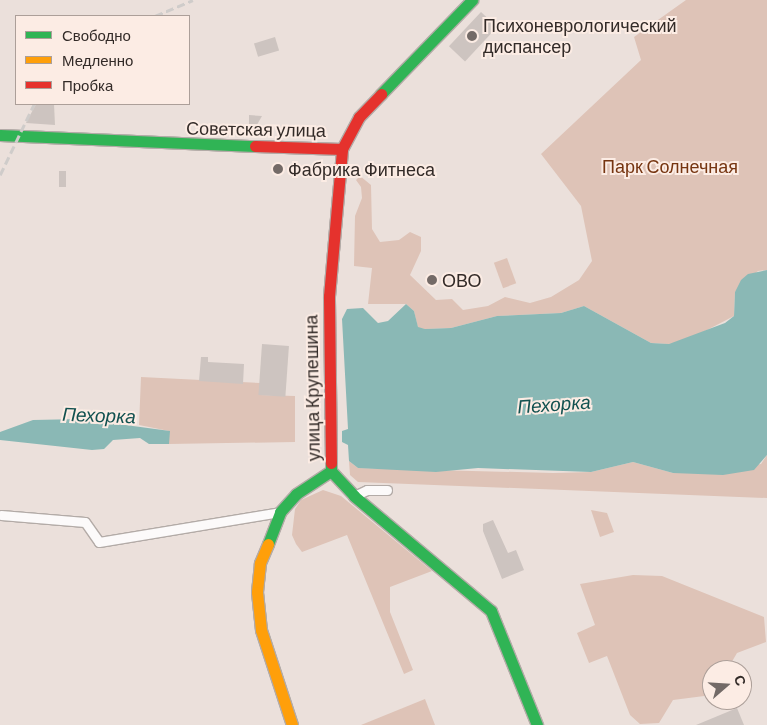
<!DOCTYPE html>
<html>
<head>
<meta charset="utf-8">
<style>
  body { margin:0 }
  #map { position:relative; width:767px; height:725px; overflow:hidden; background:#ebe0db; font-family:Barlow,sans-serif }
  div>[style] { position:absolute }
  .green>* { inset:0; background:#dec3b7; transform-origin:0 0 }
  .water>* { inset:0; background:#8ab8b5 }
  .building>* { inset:0; background:#cdc4c0; transform-origin:0 0 }
  .roads { filter:drop-shadow(1px 0 #b3aba7) drop-shadow(-1px 0 #b3aba7) drop-shadow(0 1px #b3aba7) drop-shadow(0 -1px #b3aba7) }
  .street>* { height:9px; margin:-4.5px; padding:0 4.5px; transform-origin:4.5px; border-radius:4.5px; background:#fcfafa }
  .fast>* { height:11px; margin:-5.5px; padding:0 5.5px; transform-origin:5.5px; border-radius:5.5px; background:#30b455 }
  .slow>* { height:11px; margin:-5.5px; padding:0 5.5px; transform-origin:5.5px; border-radius:5.5px; background:#ff9f0a }
  .jam>* { height:11px; margin:-5.5px; padding:0 5.5px; transform-origin:5.5px; border-radius:5.5px; background:#e5322d }
  .rail>* { height:2.5px; margin-top:-1.25px; transform-origin:0; background:repeating-linear-gradient(90deg,#cfccca 0 8px,transparent 0 12px) }
  .dots>* { width:14px; height:14px; translate:-50% -50%; box-sizing:border-box; border:2px solid #fcece4; border-radius:50% }
  span { translate:-50% -50%; white-space:nowrap; text-align:center; line-height:1.15; -webkit-text-stroke:4px #fcece4; paint-order:stroke }
  .poi-label { font-size:18px; color:#332b28 }
  .left { translate:0 -50%; text-align:left }
  .street-label { font-size:18px; color:#332b28 }
  .park-label { font-size:18px; color:#763511 }
  .water-label { font-size:19px; color:#125150; font-style:italic }
  .legend { position:absolute; left:15px; top:15px; width:175px; height:90px; box-sizing:border-box; background:#fcece4; border:1px solid #ac9f99; margin:0; padding:6px 9px; list-style:none; font-size:15px; color:#332b28 }
  .legend li { display:flex; align-items:center; gap:10px; height:25px }
  .legend b { width:25px; border:1px solid #ac9f99 }
  .north { position:absolute; left:702px; top:660px; width:50px; height:50px; box-sizing:border-box; background:#fcece4; border:1px solid #ac9f99; border-radius:50%; rotate:71deg; font-size:14px; font-weight:700; line-height:20px; text-align:center; color:#332b28 }
  .north::after { content:''; display:block; margin:auto; width:18px; height:22px; background:#736a67; clip-path:polygon(50% 0,100% 100%,50% 72%,0 100%) }
</style>
</head>
<body>
<div id="map">
  <div class="green">
    <div style="clip-path:polygon(686px 0,767px 0,767px 270px,758px 271px,735px 292px,734px 316px,684px 342px,669px 344px,651px 343px,584px 306px,561px 313px,497px 316px,451px 328px,425px 329px,418px 328px,414px 311px,406px 304px,368px 304px,372px 268px,354px 266px,355px 216px,362px 198px,361px 187px,356px 180px,360px 176px,371px 185px,372px 229px,380px 242px,399px 240px,410px 232px,421px 237px,421px 251px,410px 275px,436px 300px,452px 299px,463px 310px,488px 306px,505px 297px,530px 303px,551px 297px,579px 280px,592px 261px,581px 206px,541px 154px,641px 60px,634px 37px)"></div>
    <div style="left:507px;top:258px;width:27px;height:14px;rotate:70deg"></div>
    <div style="clip-path:polygon(141px 377px,260px 383px,260px 395px,295px 396px,295px 442px,169px 444px,169px 431px,139px 425px)"></div>
    <div style="clip-path:polygon(767px 455px,767px 498px,358px 482px,350px 475px,349px 461px,358px 468px,553px 473px,591px 472px,633px 462px,673px 473px,761px 464px)"></div>
    <div style="clip-path:polygon(323px 490px,341px 496px,432px 571px,390px 587px,390px 612px,413px 670px,404px 674px,347px 535px,302px 552px,296px 544px,292px 535px,295px 509px,301px 500px)"></div>
    <div style="clip-path:polygon(591px 510px,607px 513px,614px 532px,600px 537px)"></div>
    <div style="clip-path:polygon(633px 575px,662px 576px,764px 617px,766px 642px,737px 653px,727px 670px,712px 670px,712px 695px,673px 700px,659px 723px,640px 724px,630px 715px,607px 656px,589px 663px,577px 633px,595px 625px,580px 584px)"></div>
    <div style="clip-path:polygon(425px 699px,435px 725px,361px 725px)"></div>
  </div>
  <div class="water">
    <div style="clip-path:polygon(767px 270px,767px 455px,754px 470px,723px 475px,673px 473px,633px 462px,591px 472px,478px 468px,436px 472px,358px 468px,349px 461px,348px 445px,342px 442px,342px 431px,348px 429px,342px 319px,347px 309px,363px 308px,378px 323px,388px 321px,406px 304px,414px 311px,418px 327px,425px 329px,451px 328px,497px 316px,561px 313px,584px 306px,651px 343px,669px 344px,725px 323px,734px 316px,735px 292px,741px 280px,748px 274px)"></div>
    <div style="clip-path:polygon(81px 419px,170px 431px,169px 444px,149px 444px,140px 438px,113px 440px,104px 449px,92px 450px,0 440px,0 432px,33px 420px)"></div>
  </div>
  <div class="building">
    <div style="left:481px;top:12px;width:22px;height:47px;rotate:43deg"></div>
    <div style="left:275px;top:37px;width:14px;height:22px;rotate:73deg"></div>
    <div style="clip-path:polygon(36px 104px,54px 104px,55px 125px,26px 123px)"></div>
    <div style="clip-path:polygon(249px 115px,262px 116px,254px 130px,249px 130px)"></div>
    <div style="left:59px;top:171px;width:7px;height:16px"></div>
    <div style="left:262px;top:344px;width:27px;height:51px;rotate:4deg"></div>
    <div style="clip-path:polygon(201px 357px,208px 357px,208px 362px,244px 364px,243px 384px,199px 381px)"></div>
    <div style="clip-path:polygon(493px 520px,508px 553px,516px 550px,524px 570px,502px 579px,483px 531px,483px 524px)"></div>
    <div style="clip-path:polygon(737px 708px,744px 725px,696px 725px)"></div>
  </div>
  <div class="roads">
    <div class="street">
      <div style="left:354px;top:496px;width:14px;rotate:-25deg"></div>
      <div style="left:367px;top:490px;width:20px"></div>
      <div style="left:1px;top:515px;width:84px;rotate:4.8deg"></div>
      <div style="left:85px;top:522px;width:24px;rotate:55deg"></div>
      <div style="left:99px;top:542px;width:183px;rotate:-9.4deg"></div>
    </div>
    <div class="fast">
      <div style="left:381px;top:94px;width:131px;rotate:-45.9deg"></div>
      <div style="left:0;top:135px;width:255px;rotate:2.5deg"></div>
      <div style="left:331px;top:463px;width:8px;rotate:90deg"></div>
      <div style="left:331px;top:471px;width:34px;rotate:47deg"></div>
      <div style="left:354px;top:496px;width:179px;rotate:40deg"></div>
      <div style="left:491px;top:611px;width:123px;rotate:68deg"></div>
      <div style="left:268px;top:544px;width:34px;rotate:-69deg"></div>
      <div style="left:280px;top:512px;width:24px;rotate:-48deg"></div>
      <div style="left:296px;top:494px;width:42px;rotate:-33.3deg"></div>
    </div>
    <div class="slow">
      <div style="left:268px;top:544px;width:21px;rotate:113deg"></div>
      <div style="left:260px;top:563px;width:29px;rotate:96deg"></div>
      <div style="left:257px;top:592px;width:38px;rotate:84deg"></div>
      <div style="left:261px;top:630px;width:100px;rotate:71.9deg"></div>
    </div>
    <div class="jam">
      <div style="left:255px;top:146px;width:87px;rotate:2deg"></div>
      <div style="left:342px;top:149px;width:36px;rotate:-62deg"></div>
      <div style="left:359px;top:117px;width:32px;rotate:-46deg"></div>
      <div style="left:331px;top:463px;width:167px;rotate:-90.7deg"></div>
      <div style="left:329px;top:296px;width:148px;rotate:-84.9deg"></div>
    </div>
  </div>
  <div class="rail">
    <div style="left:155px;top:16px;width:41px;rotate:-22.8deg"></div>
    <div style="left:0;top:175px;width:79px;rotate:-64.4deg"></div>
  </div>
  <div class="dots">
    <div style="left:472px;top:36px;background:#736a67"></div>
    <div style="left:278px;top:169px;background:#736a67"></div>
    <div style="left:432px;top:280px;background:#736a67"></div>
  </div>
  <div class="poi-label">
    <span class="left" style="left:483px;top:36px">Психоневрологический<br>диспансер</span>
    <span class="left" style="left:288px;top:169px">Фабрика Фитнеса</span>
    <span class="left" style="left:442px;top:280px">ОВО</span>
  </div>
  <div class="street-label">
    <span style="left:256px;top:129px;rotate:1deg">Советская улица</span>
    <span style="left:312px;top:388px;rotate:-91deg">улица Крупешина</span>
  </div>
  <div class="park-label">
    <span style="left:670px;top:166px">Парк Солнечная</span>
  </div>
  <div class="water-label">
    <span style="left:554px;top:404px;rotate:-4deg">Пехорка</span>
    <span style="left:99px;top:415px;rotate:2deg">Пехорка</span>
  </div>
  <ul class="legend">
  <li><b style="height:6px;background:#30b455"></b>Свободно</li>
  <li><b style="height:6px;background:#ff9f0a"></b>Медленно</li>
  <li><b style="height:6px;background:#e5322d"></b>Пробка</li>
  </ul>
  <div class="north">С</div>
</div>
</body>
</html>
